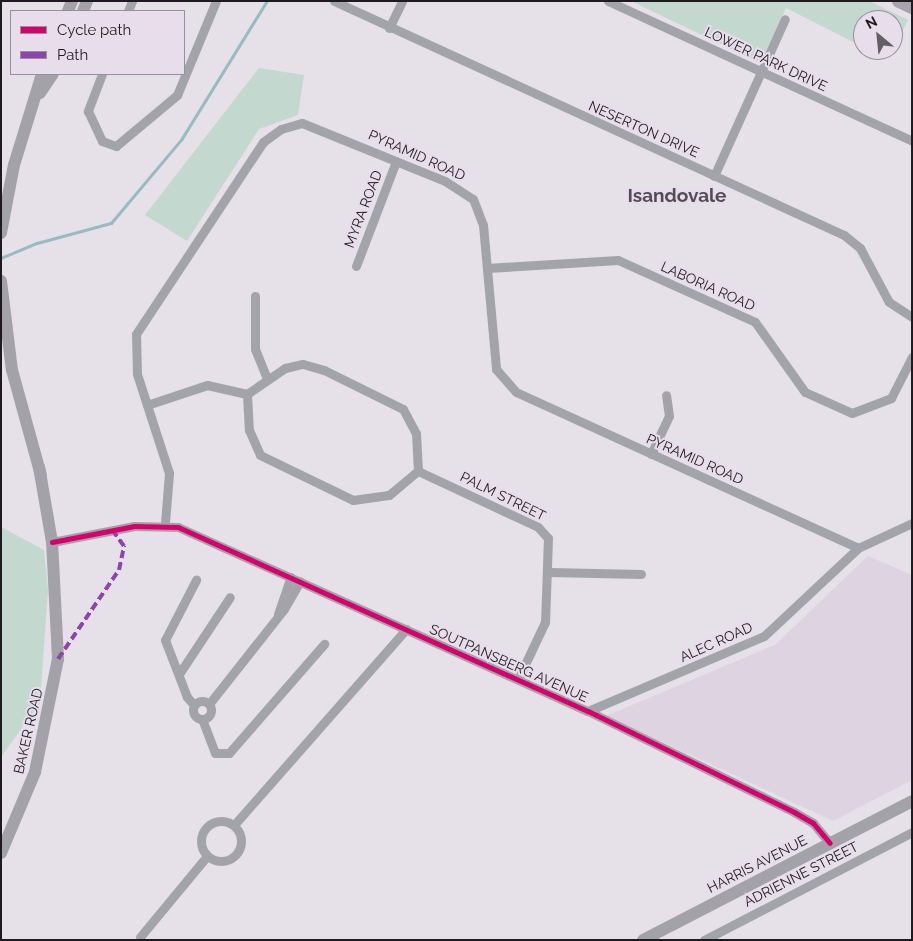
<!DOCTYPE html>
<html>
<head>
<meta charset="utf-8">
<style>
  body { margin:0 }
  #map { position:relative; width:913px; height:941px; overflow:hidden; background:#e6e0e8; font-family:Raleway,sans-serif }
  div>[style] { position:absolute }
  .built>* { inset:0; background:#ddd3e1 }
  .green>* { inset:0; background:#c3d8cf }
  .stream>* { height:2.5px; margin:-1.25px; padding:0 1.25px; transform-origin:1.25px; border-radius:1.25px; background:#96bcc1 }
  .minor>* { height:9px; margin:-4.5px; padding:0 4.5px; transform-origin:4.5px; border-radius:4.5px; background:#a3a4aa }
  .minor>.ring { margin:-4.5px; padding:0; box-sizing:content-box; background:none; border:9px solid #a3a4aa; border-radius:50% }
  .secondary>* { height:12px; margin:-6px; padding:0 6px; transform-origin:6px; border-radius:6px; background:#a3a2a9 }
  .primary>* { height:14px; margin:-7px; padding:0 7px; transform-origin:7px; border-radius:7px; background:#a6a5ad }
  .quiet>* { height:4px; margin-top:-2px; transform-origin:0; background:repeating-linear-gradient(90deg,#8e44ad 0 8px,transparent 0 12px) }
  .cycleway>* { height:5px; margin:-2.5px; padding:0 2.5px; transform-origin:2.5px; border-radius:2.5px; background:#d6006c }
  span { translate:-50% -50%; white-space:nowrap; text-align:center; line-height:1.15; -webkit-text-stroke:4px #e7ddeb; paint-order:stroke }
  .street-label { font-size:14px; color:#1e1a1f }
  .district-label { font-size:19px; color:#534b56; font-weight:700 }
  .frame { position:absolute; inset:0; border:2px solid #1e1a1f; pointer-events:none }
  .legend { position:absolute; left:10px; top:10px; width:175px; height:65px; box-sizing:border-box; background:#e7ddeb; border:1px solid #978f99; margin:0; padding:6px 9px; list-style:none; font-size:15px; color:#1e1a1f }
  .legend li { display:flex; align-items:center; gap:10px; height:25px }
  .legend b { width:25px; border:1px solid #978f99 }
  .north { position:absolute; left:853px; top:10px; width:50px; height:50px; box-sizing:border-box; background:#e7ddeb; border:1px solid #978f99; border-radius:50%; rotate:332deg; font-size:14px; font-weight:700; line-height:20px; text-align:center; color:#1e1a1f }
  .north::after { content:''; display:block; margin:auto; width:18px; height:22px; background:#645f65; clip-path:polygon(50% 0,100% 100%,50% 72%,0 100%) }
</style>
</head>
<body>
<div id="map">
  <div class="built">
    <div style="clip-path:polygon(868px 556px,912px 575px,912px 780px,833px 821px,606px 716px,775px 645px)"></div>
  </div>
  <div class="green">
    <div style="clip-path:polygon(631px 1px,869px 1px,908px 20px,893px 49px,893px 20px,863px 20px,863px 47px,786px 8px,760px 63px)"></div>
    <div style="clip-path:polygon(259px 68px,304px 75px,298px 115px,259px 129px,187px 241px,145px 215px)"></div>
    <div style="clip-path:polygon(1px 527px,44px 550px,48px 590px,40px 703px,1px 757px)"></div>
  </div>
  <div class="stream">
    <div style="left:1px;top:258px;width:39px;rotate:-23deg"></div>
    <div style="left:37px;top:243px;width:77px;rotate:-15.1deg"></div>
    <div style="left:111px;top:223px;width:109px;rotate:-49.9deg"></div>
    <div style="left:181px;top:140px;width:163px;rotate:-58.3deg"></div>
  </div>
  <div class="minor">
    <div style="left:334px;top:1px;width:561px;rotate:24.65deg"></div>
    <div style="left:844px;top:235px;width:21px;rotate:39deg"></div>
    <div style="left:860px;top:248px;width:61px;rotate:61.8deg"></div>
    <div style="left:889px;top:302px;width:27px;rotate:33deg"></div>
    <div style="left:608px;top:1px;width:335px;rotate:24.7deg"></div>
    <div style="left:128px;top:11px;width:11px;rotate:-68deg"></div>
    <div style="left:389px;top:28px;width:30px;rotate:-64deg"></div>
    <div style="left:102px;top:74px;width:40px;rotate:111deg"></div>
    <div style="left:88px;top:111px;width:33px;rotate:65deg"></div>
    <div style="left:102px;top:141px;width:15px;rotate:20deg"></div>
    <div style="left:116px;top:146px;width:80px;rotate:-39.9deg"></div>
    <div style="left:177px;top:95px;width:102px;rotate:-67.5deg"></div>
    <div style="left:714px;top:176px;width:172px;rotate:-65.7deg"></div>
    <div style="left:356px;top:266px;width:112px;rotate:-69.1deg"></div>
    <div style="left:487px;top:268px;width:131px;rotate:-3.5deg"></div>
    <div style="left:618px;top:260px;width:150px;rotate:24.3deg"></div>
    <div style="left:755px;top:322px;width:86px;rotate:54.5deg"></div>
    <div style="left:805px;top:392px;width:51px;rotate:24.1deg"></div>
    <div style="left:852px;top:413px;width:42px;rotate:-21deg"></div>
    <div style="left:891px;top:398px;width:46px;rotate:-62.9deg"></div>
    <div style="left:255px;top:296px;width:53px;rotate:90deg"></div>
    <div style="left:255px;top:349px;width:32px;rotate:68deg"></div>
    <div style="left:247px;top:394px;width:36px;rotate:87deg"></div>
    <div style="left:249px;top:430px;width:27px;rotate:66deg"></div>
    <div style="left:260px;top:455px;width:103px;rotate:25.8deg"></div>
    <div style="left:353px;top:500px;width:36px;rotate:-8deg"></div>
    <div style="left:389px;top:495px;width:38px;rotate:-40deg"></div>
    <div style="left:247px;top:394px;width:46px;rotate:-34.4deg"></div>
    <div style="left:285px;top:368px;width:18px;rotate:-13deg"></div>
    <div style="left:303px;top:364px;width:22px;rotate:16deg"></div>
    <div style="left:324px;top:370px;width:88px;rotate:26.3deg"></div>
    <div style="left:403px;top:409px;width:27px;rotate:62deg"></div>
    <div style="left:416px;top:433px;width:38px;rotate:87deg"></div>
    <div style="left:147px;top:405px;width:63px;rotate:-18.4deg"></div>
    <div style="left:207px;top:385px;width:41px;rotate:12.7deg"></div>
    <div style="left:651px;top:454px;width:42px;rotate:-64.7deg"></div>
    <div style="left:669px;top:416px;width:21px;rotate:-98deg"></div>
    <div style="left:418px;top:471px;width:132px;rotate:25deg"></div>
    <div style="left:538px;top:527px;width:15px;rotate:48deg"></div>
    <div style="left:548px;top:538px;width:84px;rotate:92deg"></div>
    <div style="left:545px;top:622px;width:63px;rotate:115.3deg"></div>
    <div style="left:165px;top:523px;width:50px;rotate:-85.4deg"></div>
    <div style="left:169px;top:473px;width:104px;rotate:-107.9deg"></div>
    <div style="left:137px;top:374px;width:40px;rotate:-91.4deg"></div>
    <div style="left:136px;top:334px;width:230px;rotate:-56.5deg"></div>
    <div style="left:263px;top:142px;width:22px;rotate:-36deg"></div>
    <div style="left:281px;top:129px;width:22px;rotate:-16deg"></div>
    <div style="left:302px;top:123px;width:154px;rotate:22.1deg"></div>
    <div style="left:445px;top:181px;width:33px;rotate:33deg"></div>
    <div style="left:473px;top:199px;width:28px;rotate:69deg"></div>
    <div style="left:483px;top:225px;width:145px;rotate:84.8deg"></div>
    <div style="left:496px;top:369px;width:30px;rotate:49deg"></div>
    <div style="left:516px;top:392px;width:376px;rotate:24.5deg"></div>
    <div style="left:858px;top:548px;width:60px;rotate:-24.8deg"></div>
    <div style="left:52px;top:542px;width:84px;rotate:-11deg"></div>
    <div style="left:134px;top:526px;width:44px;rotate:1.3deg"></div>
    <div style="left:178px;top:527px;width:449px;rotate:24.2deg"></div>
    <div style="left:588px;top:711px;width:229px;rotate:26.1deg"></div>
    <div style="left:794px;top:812px;width:22px;rotate:30deg"></div>
    <div style="left:813px;top:823px;width:26px;rotate:50deg"></div>
    <div style="left:549px;top:572px;width:92px;rotate:1.2deg"></div>
    <div style="left:278px;top:614px;width:39px;rotate:-71deg"></div>
    <div style="left:179px;top:674px;width:92px;rotate:-56.5deg"></div>
    <div class="ring" style="left:193px;top:701px;width:9px;height:9px"></div>
    <div style="left:209px;top:704px;width:121px;rotate:-51.7deg"></div>
    <div style="left:284px;top:609px;width:32px;rotate:-60deg"></div>
    <div style="left:194px;top:705px;width:11px;rotate:-131deg"></div>
    <div style="left:187px;top:697px;width:61px;rotate:-111.1deg"></div>
    <div style="left:165px;top:640px;width:68px;rotate:-62.7deg"></div>
    <div style="left:588px;top:711px;width:191px;rotate:-23.1deg"></div>
    <div style="left:764px;top:636px;width:129px;rotate:-43.1deg"></div>
    <div style="left:202px;top:719px;width:36px;rotate:69deg"></div>
    <div style="left:215px;top:753px;width:14px"></div>
    <div style="left:229px;top:753px;width:145px;rotate:-48.9deg"></div>
    <div class="ring" style="left:201px;top:821px;width:31px;height:31px"></div>
    <div style="left:234px;top:825px;width:261px;rotate:-48.7deg"></div>
    <div style="left:140px;top:937px;width:105px;rotate:-50.4deg"></div>
    <div style="left:704px;top:940px;width:234px;rotate:-27.4deg"></div>
  </div>
  <div class="secondary">
    <div style="left:68px;top:11px;width:11px;rotate:-68deg"></div>
    <div style="left:83px;top:11px;width:11px;rotate:-68deg"></div>
    <div style="left:40px;top:93px;width:23px;rotate:-56deg"></div>
    <div style="left:1px;top:233px;width:69px;rotate:-79.2deg"></div>
    <div style="left:14px;top:165px;width:95px;rotate:-72.9deg"></div>
    <div style="left:1px;top:281px;width:90px;rotate:83deg"></div>
    <div style="left:12px;top:370px;width:109px;rotate:74.6deg"></div>
    <div style="left:1px;top:853px;width:88px;rotate:-67.2deg"></div>
    <div style="left:35px;top:772px;width:115px;rotate:-78.5deg"></div>
    <div style="left:58px;top:659px;width:117px;rotate:-92.9deg"></div>
    <div style="left:52px;top:542px;width:76px;rotate:-99.8deg"></div>
    <div style="left:643px;top:940px;width:303px;rotate:-27.3deg"></div>
  </div>
  <div class="primary">
    <div style="left:899px;top:1px;width:14px;rotate:25deg"></div>
  </div>
  <div class="quiet">
    <div style="left:58px;top:659px;width:108px;rotate:-55.6deg"></div>
    <div style="left:119px;top:570px;width:25px;rotate:-78deg"></div>
    <div style="left:124px;top:546px;width:17px;rotate:-126deg"></div>
  </div>
  <div class="cycleway">
    <div style="left:52px;top:542px;width:84px;rotate:-11deg"></div>
    <div style="left:134px;top:526px;width:44px;rotate:1.3deg"></div>
    <div style="left:178px;top:527px;width:449px;rotate:24.2deg"></div>
    <div style="left:588px;top:711px;width:229px;rotate:26.1deg"></div>
    <div style="left:794px;top:812px;width:22px;rotate:30deg"></div>
    <div style="left:813px;top:823px;width:26px;rotate:50deg"></div>
  </div>
  <div class="street-label">
    <span style="left:766px;top:59px;rotate:25deg">LOWER PARK DRIVE</span>
    <span style="left:644px;top:129px;rotate:24deg">NESERTON DRIVE</span>
    <span style="left:417px;top:155px;rotate:24deg">PYRAMID ROAD</span>
    <span style="left:363px;top:209px;rotate:-69deg">MYRA ROAD</span>
    <span style="left:708px;top:286px;rotate:24deg">LABORIA ROAD</span>
    <span style="left:695px;top:459px;rotate:24deg">PYRAMID ROAD</span>
    <span style="left:503px;top:496px;rotate:26deg">PALM STREET</span>
    <span style="left:716px;top:642px;rotate:-24deg">ALEC ROAD</span>
    <span style="left:509px;top:663px;rotate:24deg">SOUTPANSBERG AVENUE</span>
    <span style="left:28px;top:731px;rotate:-77deg">BAKER ROAD</span>
    <span style="left:757px;top:864px;rotate:-27deg">HARRIS AVENUE</span>
    <span style="left:801px;top:874px;rotate:-27deg">ADRIENNE STREET</span>
  </div>
  <div class="district-label">
    <span style="left:677px;top:196px">Isandovale</span>
  </div>
  <div class="frame"></div>
  <ul class="legend">
  <li><b style="height:6px;background:#d6006c"></b>Cycle path</li>
  <li><b style="height:6px;background:#8e44ad"></b>Path</li>
  </ul>
  <div class="north">N</div>
</div>
</body>
</html>
